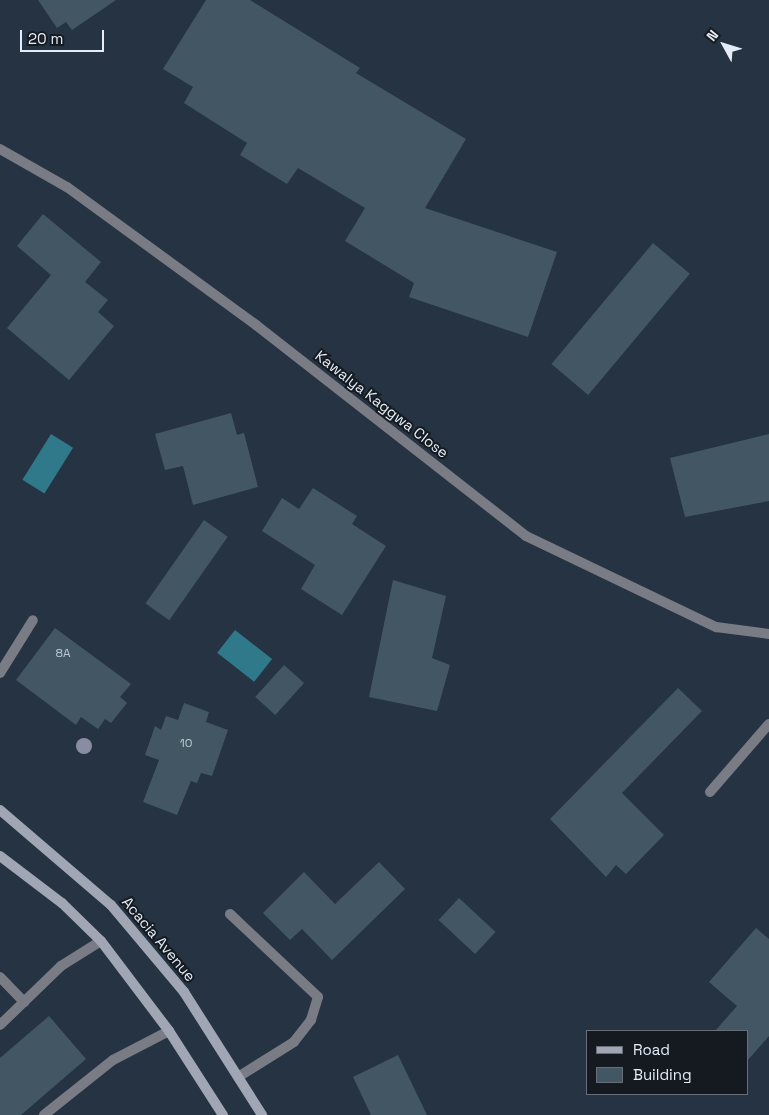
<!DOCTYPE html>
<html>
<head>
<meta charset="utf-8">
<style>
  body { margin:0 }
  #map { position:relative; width:769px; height:1115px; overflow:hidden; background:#263342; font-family:"Space Grotesk",sans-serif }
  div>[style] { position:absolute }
  .water>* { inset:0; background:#30798a; transform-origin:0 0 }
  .building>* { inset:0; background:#425763; transform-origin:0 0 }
  .lane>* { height:10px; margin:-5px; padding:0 5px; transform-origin:5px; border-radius:5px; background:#797c85 }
  .street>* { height:10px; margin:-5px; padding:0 5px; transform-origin:5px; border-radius:5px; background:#797c85 }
  .secondary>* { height:10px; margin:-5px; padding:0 5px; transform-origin:5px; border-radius:5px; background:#a1a6b5 }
  .trees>* { width:16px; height:16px; margin:-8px; border-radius:50%; background:#898da4 }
  span { translate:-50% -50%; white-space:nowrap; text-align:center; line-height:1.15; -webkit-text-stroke:4px #151a21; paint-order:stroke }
  .number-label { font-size:12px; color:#bcc8d2 }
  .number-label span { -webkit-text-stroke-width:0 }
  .street-label { font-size:15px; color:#e4edf7 }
  .legend { position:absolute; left:586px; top:1030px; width:162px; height:65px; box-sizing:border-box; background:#151a21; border:1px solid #686e77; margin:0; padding:6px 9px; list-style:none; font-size:15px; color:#e4edf7 }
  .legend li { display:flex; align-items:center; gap:10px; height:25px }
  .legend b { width:25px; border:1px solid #686e77 }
  .north { position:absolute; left:699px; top:20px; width:50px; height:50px; -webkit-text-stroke:4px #151a21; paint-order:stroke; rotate:309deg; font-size:14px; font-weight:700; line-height:20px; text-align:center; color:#e4edf7 }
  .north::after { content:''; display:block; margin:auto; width:18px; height:22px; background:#e4edf7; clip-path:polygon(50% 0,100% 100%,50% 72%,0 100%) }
  .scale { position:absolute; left:20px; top:30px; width:84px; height:22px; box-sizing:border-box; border:2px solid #e4edf7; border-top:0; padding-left:6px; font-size:15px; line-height:18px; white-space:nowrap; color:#e4edf7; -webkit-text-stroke:4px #151a21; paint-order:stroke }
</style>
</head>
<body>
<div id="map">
  <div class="water">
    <div style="left:51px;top:434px;width:26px;height:54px;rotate:32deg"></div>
    <div style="left:235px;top:630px;width:47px;height:29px;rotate:38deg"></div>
  </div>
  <div class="building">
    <div style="clip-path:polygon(38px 0,116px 0,72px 30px,66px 22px,57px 28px)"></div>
    <div style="clip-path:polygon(206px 0,250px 0,360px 68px,356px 73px,466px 139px,425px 208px,557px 252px,528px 337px,409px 297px,414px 283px,345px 241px,365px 208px,298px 168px,287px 184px,240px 155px,247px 143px,184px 103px,193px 87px,163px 69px)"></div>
    <div style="clip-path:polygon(43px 214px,101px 262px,85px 282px,108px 300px,98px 312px,114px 326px,69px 380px,7px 328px,51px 275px,17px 246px)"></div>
    <div style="left:653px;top:243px;width:48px;height:158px;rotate:40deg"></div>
    <div style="clip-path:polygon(231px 413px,237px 435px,244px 433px,258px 487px,193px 505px,183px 466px,165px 470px,155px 434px)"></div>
    <div style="clip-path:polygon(769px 434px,769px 501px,685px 517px,670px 458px)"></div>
    <div style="clip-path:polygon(313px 488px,357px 516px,352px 524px,386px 546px,342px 615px,301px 589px,315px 565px,262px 531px,282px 498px,299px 509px)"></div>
    <div style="left:204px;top:520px;width:29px;height:102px;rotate:35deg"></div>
    <div style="clip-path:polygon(393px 580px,446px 596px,432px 658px,450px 665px,437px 711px,369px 697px)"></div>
    <div style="clip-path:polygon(55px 628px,131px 684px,120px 697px,127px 703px,111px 723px,105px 719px,98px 729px,81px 717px,76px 725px,16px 680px)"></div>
    <div style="left:284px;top:665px;width:27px;height:43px;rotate:42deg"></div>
    <div style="clip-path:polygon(678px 688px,702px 711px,622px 793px,664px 835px,626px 874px,616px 865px,606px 877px,550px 819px)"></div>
    <div style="clip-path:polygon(184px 703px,209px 712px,206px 722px,228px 730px,212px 776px,201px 773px,197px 783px,191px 781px,177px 815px,143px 802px,159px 760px,145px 755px,155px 726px,161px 730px,166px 716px,178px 720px)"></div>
    <div style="clip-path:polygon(379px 862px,405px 889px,332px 960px,302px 929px,290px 940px,263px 913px,304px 872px,335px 904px)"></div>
    <div style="left:459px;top:898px;width:50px;height:30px;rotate:43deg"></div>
    <div style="clip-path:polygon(756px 928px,769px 939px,769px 1036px,748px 1060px,748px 1031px,715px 1031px,737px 1006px,709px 982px)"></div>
    <div style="clip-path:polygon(49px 1016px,86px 1059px,21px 1115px,0 1115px,0 1058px)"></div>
    <div style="clip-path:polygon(398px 1055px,427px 1115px,371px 1115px,353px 1077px)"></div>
  </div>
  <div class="lane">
    <div style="left:0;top:673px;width:62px;rotate:-58.1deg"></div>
    <div style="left:710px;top:792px;width:90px;rotate:-49.1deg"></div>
    <div style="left:230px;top:914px;width:121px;rotate:43.3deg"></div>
    <div style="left:318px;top:997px;width:24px;rotate:107deg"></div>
    <div style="left:311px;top:1020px;width:28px;rotate:128deg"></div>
    <div style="left:294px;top:1042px;width:66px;rotate:148deg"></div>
    <div style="left:0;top:977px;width:35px;rotate:46deg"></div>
    <div style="left:0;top:1025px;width:85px;rotate:-44deg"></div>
    <div style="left:61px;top:966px;width:47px;rotate:-32deg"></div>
    <div style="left:44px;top:1115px;width:88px;rotate:-38.6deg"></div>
    <div style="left:113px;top:1060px;width:63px;rotate:-27.4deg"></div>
  </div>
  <div class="street">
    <div style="left:0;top:149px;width:77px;rotate:29.6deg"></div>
    <div style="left:67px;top:187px;width:234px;rotate:36.1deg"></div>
    <div style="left:256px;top:325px;width:343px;rotate:38deg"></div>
    <div style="left:526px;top:536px;width:211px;rotate:25.6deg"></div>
    <div style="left:716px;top:627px;width:53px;rotate:7.5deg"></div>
  </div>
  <div class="secondary">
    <div style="left:0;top:810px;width:146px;rotate:40.6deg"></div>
    <div style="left:111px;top:905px;width:114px;rotate:50deg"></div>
    <div style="left:184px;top:992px;width:146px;rotate:57.6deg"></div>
    <div style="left:0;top:856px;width:78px;rotate:37.2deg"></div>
    <div style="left:62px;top:903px;width:54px;rotate:44.3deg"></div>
    <div style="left:101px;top:941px;width:113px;rotate:52.9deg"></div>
    <div style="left:169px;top:1031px;width:100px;rotate:57.3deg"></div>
  </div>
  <div class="trees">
    <div style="left:84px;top:746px"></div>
  </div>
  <div class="number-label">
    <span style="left:63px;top:654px">8A</span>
    <span style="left:186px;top:744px">10</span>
  </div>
  <div class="street-label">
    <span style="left:382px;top:404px;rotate:38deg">Kawalya Kaggwa Close</span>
    <span style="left:159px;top:939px;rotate:50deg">Acacia Avenue</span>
  </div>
  <ul class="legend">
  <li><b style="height:6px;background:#a1a6b5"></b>Road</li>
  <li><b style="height:14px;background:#425763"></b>Building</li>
  </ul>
  <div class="north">N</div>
  <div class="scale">20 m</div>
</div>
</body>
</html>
